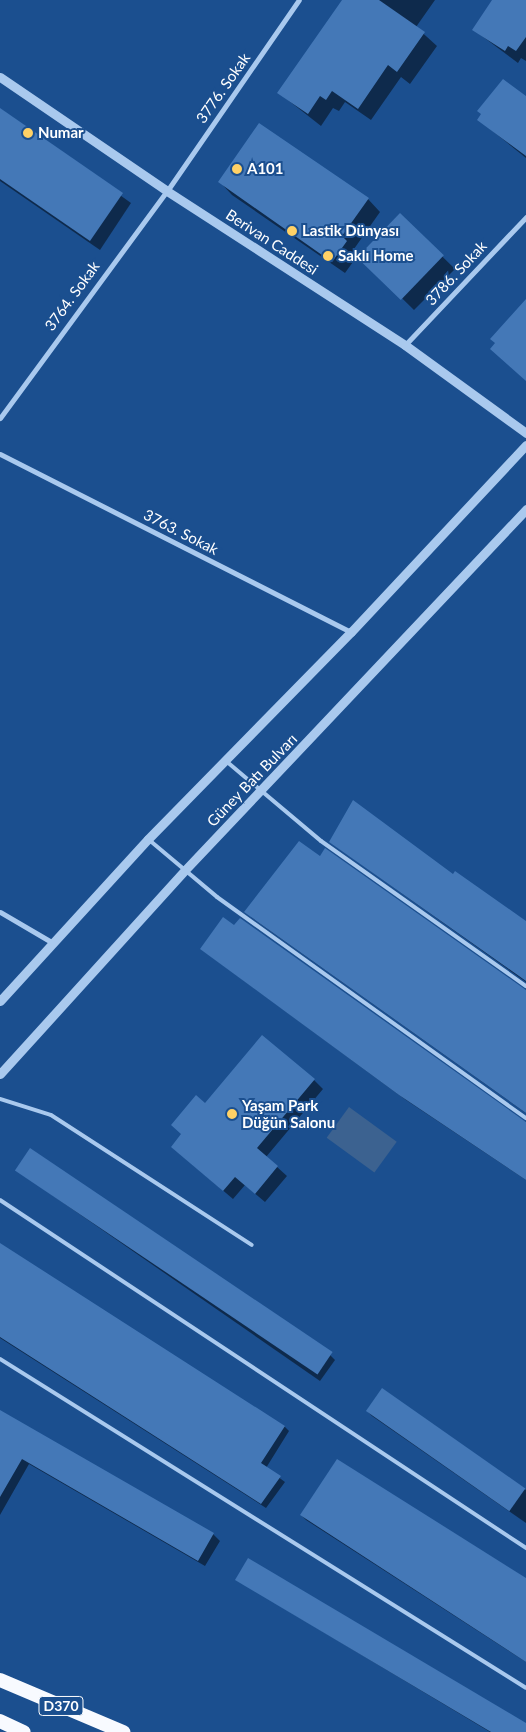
<!DOCTYPE html>
<html>
<head>
<meta charset="utf-8">
<style>
  body { margin:0 }
  #map { position:relative; width:526px; height:1732px; overflow:hidden; background:#1b4f8f; font-family:Lato,sans-serif }
  div>[style] { position:absolute }
  .water>* { inset:0; background:#3c6290; transform-origin:0 0 }
  .shadow>* { inset:0; background:#0007 }
  .building>* { inset:0; background:#4478b7; transform-origin:0 0 }
  .service>* { height:4px; margin:-2px; padding:0 2px; transform-origin:2px; border-radius:2px; background:#a9c9ee }
  .minor>* { height:5px; margin:-2.5px; padding:0 2.5px; transform-origin:2.5px; border-radius:2.5px; background:#a9c9ee }
  .tertiary>* { height:9px; margin:-4.5px; padding:0 4.5px; transform-origin:4.5px; border-radius:4.5px; background:#a9c9ee }
  .trunk>* { height:14px; margin:-7px; padding:0 7px; transform-origin:7px; border-radius:7px; background:#f8faff }
  .dots>* { width:14px; height:14px; translate:-50% -50%; box-sizing:border-box; border:2px solid #1b4f8f; border-radius:50% }
  span { translate:-50% -50%; white-space:nowrap; text-align:center; line-height:1.15; -webkit-text-stroke:4px #1b4f8f; paint-order:stroke }
  .shield-label span { padding:1px 4px; background:#1b4f8f; border:1px solid; border-radius:4px; -webkit-text-stroke-width:0 }
  .shield-label { font-size:14px; color:#fff; font-weight:700 }
  .street-label { font-size:15px; color:#fff }
  .poi-label { font-size:15px; color:#fff; font-weight:700 }
  .left { translate:0 -50%; text-align:left }
</style>
</head>
<body>
<div id="map">
  <div class="water">
    <div style="left:349px;top:1107px;width:59px;height:38px;rotate:36deg"></div>
  </div>
  <div class="shadow">
    <div style="clip-path:polygon(344px 0,435px 0,416px 27px,437px 46px,410px 84px,401px 77px,371px 120px,345px 102px,339px 111px,333px 108px,321px 126px,279px 93px)"></div>
    <div style="clip-path:polygon(494px 0,526px 0,526px 61px,521px 58px,518px 63px,474px 30px)"></div>
    <div style="clip-path:polygon(526px 97px,526px 158px,479px 120px)"></div>
    <div style="clip-path:polygon(0 109px,131px 203px,100px 250px,0 181px)"></div>
    <div style="clip-path:polygon(220px 182px,368px 199px,380px 212px,354px 249px,360px 256px,400px 215px,455px 269px,414px 310px,358px 255px,345px 273px,232px 195px)"></div>
    <div style="clip-path:polygon(330px 842px,453px 876px,526px 922px,526px 982px)"></div>
    <div style="clip-path:polygon(251px 917px,526px 990px,526px 1113px)"></div>
    <div style="clip-path:polygon(201px 949px,526px 1122px,526px 1180px,406px 1100px)"></div>
    <div style="clip-path:polygon(314px 1080px,323px 1089px,266px 1157px,287px 1176px,265px 1202px,245px 1185px,233px 1199px,172px 1147px,205px 1105px)"></div>
    <div style="clip-path:polygon(16px 1170px,330px 1355px,335px 1360px,320px 1381px)"></div>
    <div style="clip-path:polygon(0 1245px,285px 1427px,289px 1431px,266px 1468px,285px 1482px,266px 1508px,0 1338px)"></div>
    <div style="clip-path:polygon(0 1411px,213px 1534px,220px 1541px,205px 1566px,29px 1464px,0 1515px)"></div>
    <div style="clip-path:polygon(367px 1411px,526px 1490px,526px 1523px,372px 1416px)"></div>
    <div style="clip-path:polygon(301px 1515px,526px 1580px,526px 1662px,306px 1520px)"></div>
    <div style="clip-path:polygon(237px 1580px,526px 1724px,526px 1732px,490px 1732px)"></div>
  </div>
  <div class="building">
    <div style="clip-path:polygon(342px 0,379px 0,425px 32px,397px 72px,388px 65px,358px 109px,332px 91px,326px 100px,320px 96px,308px 114px,277px 93px)"></div>
    <div style="clip-path:polygon(492px 0,526px 0,526px 37px,516px 51px,508px 46px,505px 51px,472px 30px)"></div>
    <div style="clip-path:polygon(503px 79px,526px 96px,526px 156px,477px 120px,481px 114px,477px 111px)"></div>
    <div style="clip-path:polygon(0 108px,123px 193px,90px 241px,0 179px)"></div>
    <div style="clip-path:polygon(259px 123px,369px 198px,342px 236px,347px 241px,332px 262px,218px 182px)"></div>
    <div style="left:400px;top:213px;width:61px;height:62px;rotate:44deg"></div>
    <div style="clip-path:polygon(526px 299px,526px 381px,490px 349px,495px 343px,490px 339px)"></div>
    <div style="clip-path:polygon(353px 800px,453px 874px,455px 871px,526px 921px,526px 981px,329px 842px)"></div>
    <div style="clip-path:polygon(299px 841px,320px 856px,325px 848px,526px 990px,526px 1113px,244px 912px)"></div>
    <div style="clip-path:polygon(223px 917px,234px 925px,240px 918px,526px 1122px,526px 1180px,399px 1095px,200px 949px)"></div>
    <div style="clip-path:polygon(262px 1035px,315px 1079px,257px 1148px,278px 1166px,255px 1194px,235px 1177px,223px 1191px,171px 1147px,181px 1134px,171px 1125px,196px 1095px,205px 1103px)"></div>
    <div style="left:30px;top:1148px;width:365px;height:27px;rotate:34deg"></div>
    <div style="clip-path:polygon(0 1243px,285px 1426px,261px 1463px,281px 1476px,261px 1504px,0 1337px)"></div>
    <div style="left:382px;top:1388px;width:175px;height:28px;rotate:35deg"></div>
    <div style="clip-path:polygon(0 1410px,214px 1533px,198px 1561px,22px 1459px,0 1497px)"></div>
    <div style="clip-path:polygon(337px 1459px,526px 1578px,526px 1662px,300px 1515px)"></div>
    <div style="clip-path:polygon(248px 1558px,526px 1723px,526px 1732px,491px 1732px,235px 1580px)"></div>
  </div>
  <div class="service">
    <div style="left:226px;top:761px;width:124px;rotate:40.1deg"></div>
    <div style="left:321px;top:841px;width:251px;rotate:35.3deg"></div>
    <div style="left:148px;top:839px;width:90px;rotate:40deg"></div>
    <div style="left:217px;top:897px;width:380px;rotate:35.6deg"></div>
    <div style="left:0;top:1099px;width:53px;rotate:17.4deg"></div>
    <div style="left:51px;top:1115px;width:239px;rotate:32.9deg"></div>
    <div style="left:0;top:1200px;width:631px;rotate:33.49deg"></div>
    <div style="left:0;top:1359px;width:620px;rotate:32.02deg"></div>
  </div>
  <div class="minor">
    <div style="left:405px;top:345px;width:176px;rotate:-46.6deg"></div>
    <div style="left:0;top:418px;width:282px;rotate:-53.7deg"></div>
    <div style="left:167px;top:191px;width:232px;rotate:-55.4deg"></div>
    <div style="left:0;top:454px;width:394px;rotate:26.9deg"></div>
    <div style="left:0;top:912px;width:61px;rotate:30.3deg"></div>
  </div>
  <div class="tertiary">
    <div style="left:0;top:77px;width:202px;rotate:34.3deg"></div>
    <div style="left:167px;top:191px;width:283px;rotate:32.9deg"></div>
    <div style="left:405px;top:345px;width:150px;rotate:36deg"></div>
    <div style="left:0;top:1001px;width:219px;rotate:-47.6deg"></div>
    <div style="left:148px;top:839px;width:290px;rotate:-45.6deg"></div>
    <div style="left:351px;top:632px;width:256px;rotate:-46.9deg"></div>
    <div style="left:0;top:1074px;width:275px;rotate:-47.8deg"></div>
    <div style="left:185px;top:870px;width:497px;rotate:-46.6deg"></div>
  </div>
  <div class="trunk">
    <div style="left:0;top:1680px;width:134px;rotate:22.9deg"></div>
    <div style="left:0;top:1721px;width:26px;rotate:25deg"></div>
  </div>
  <div class="dots">
    <div style="left:28px;top:133px;background:#ffd166"></div>
    <div style="left:237px;top:169px;background:#ffd166"></div>
    <div style="left:292px;top:231px;background:#ffd166"></div>
    <div style="left:328px;top:256px;background:#ffd166"></div>
    <div style="left:232px;top:1114px;background:#ffd166"></div>
  </div>
  <div class="shield-label">
    <span style="left:61px;top:1706px">D370</span>
  </div>
  <div class="street-label">
    <span style="left:223px;top:88px;rotate:-55deg">3776. Sokak</span>
    <span style="left:272px;top:242px;rotate:33deg">Berivan Caddesi</span>
    <span style="left:456px;top:273px;rotate:-47deg">3786. Sokak</span>
    <span style="left:72px;top:296px;rotate:-54deg">3764. Sokak</span>
    <span style="left:181px;top:532px;rotate:27deg">3763. Sokak</span>
    <span style="left:252px;top:780px;rotate:-46deg">Güney Batı Bulvarı</span>
  </div>
  <div class="poi-label">
    <span class="left" style="left:38px;top:133px">Numar</span>
    <span class="left" style="left:247px;top:169px">A101</span>
    <span class="left" style="left:302px;top:231px">Lastik Dünyası</span>
    <span class="left" style="left:338px;top:256px">Saklı Home</span>
    <span class="left" style="left:242px;top:1114px">Yaşam Park<br>Düğün Salonu</span>
  </div>
</div>
</body>
</html>
